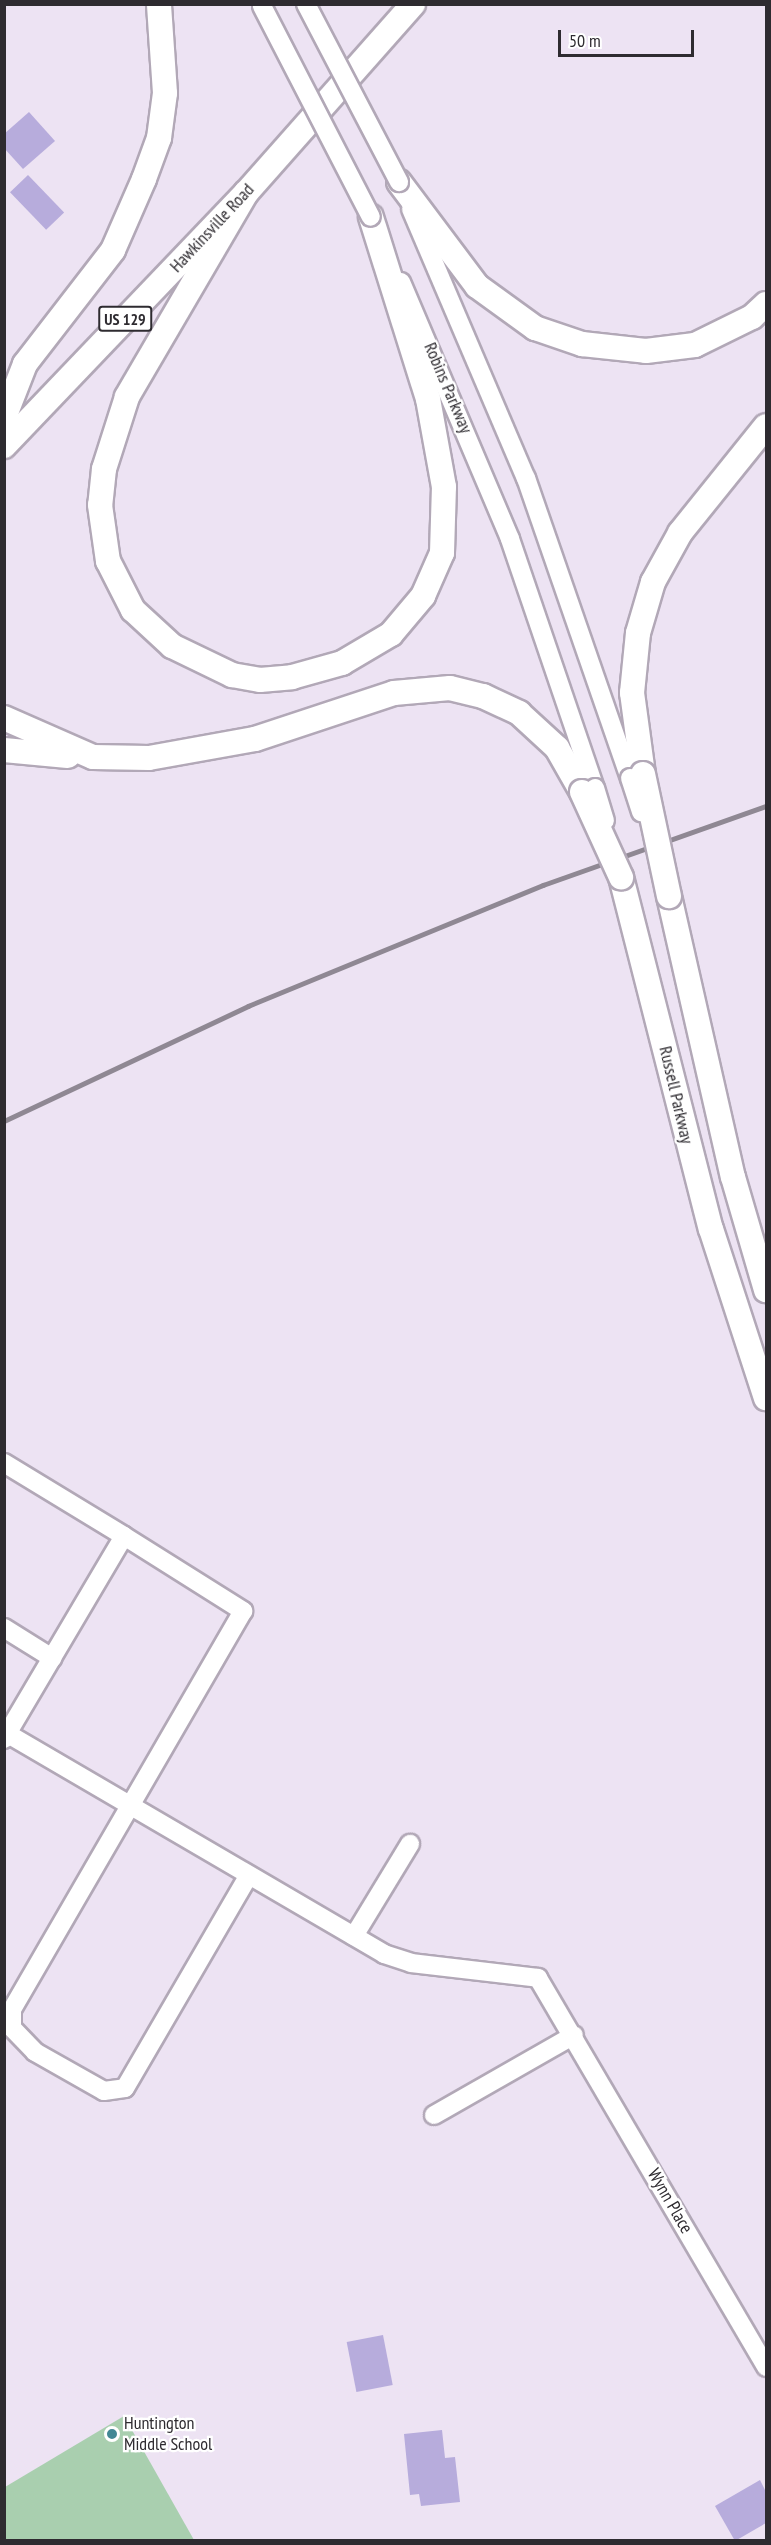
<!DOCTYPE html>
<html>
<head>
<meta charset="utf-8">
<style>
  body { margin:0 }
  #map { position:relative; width:771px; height:2545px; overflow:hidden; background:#ede3f3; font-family:"PT Sans Narrow",sans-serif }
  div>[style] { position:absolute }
  .green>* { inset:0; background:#a9cfaf }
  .building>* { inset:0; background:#b7acdc; transform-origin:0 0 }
  .roads { filter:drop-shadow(2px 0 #b2a8b7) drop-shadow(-2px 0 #b2a8b7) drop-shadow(0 2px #b2a8b7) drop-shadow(0 -2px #b2a8b7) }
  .minor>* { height:18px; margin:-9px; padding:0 9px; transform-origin:9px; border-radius:9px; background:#fff }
  .major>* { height:24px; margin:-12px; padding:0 12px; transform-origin:12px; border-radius:12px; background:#fff }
  .rail>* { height:4.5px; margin:-2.25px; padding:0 2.25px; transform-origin:2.25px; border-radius:2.25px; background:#8f8893 }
  .bridges { filter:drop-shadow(2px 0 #b2a8b7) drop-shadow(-2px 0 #b2a8b7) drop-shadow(0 2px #b2a8b7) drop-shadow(0 -2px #b2a8b7) }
  .minor-bridge>* { height:18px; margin:-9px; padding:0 9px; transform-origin:9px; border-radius:9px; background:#fff }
  .major-bridge>* { height:24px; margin:-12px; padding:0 12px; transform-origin:12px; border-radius:12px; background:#fff }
  .dots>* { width:16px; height:16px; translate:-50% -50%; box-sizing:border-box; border:3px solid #fff; border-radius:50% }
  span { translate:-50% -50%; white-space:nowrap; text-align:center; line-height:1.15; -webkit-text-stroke:4.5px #fff; paint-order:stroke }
  .shield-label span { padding:2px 4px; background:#fff; border:2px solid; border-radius:4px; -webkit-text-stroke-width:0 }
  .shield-label { font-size:16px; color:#2e2b30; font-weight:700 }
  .street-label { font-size:18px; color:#2e2b30 }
  .poi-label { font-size:18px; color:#2e2b30 }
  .left { translate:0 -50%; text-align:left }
  .frame { position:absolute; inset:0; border:6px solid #2e2b30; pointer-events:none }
  .scale { position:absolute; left:558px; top:30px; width:136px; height:27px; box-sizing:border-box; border:3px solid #2e2b30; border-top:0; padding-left:8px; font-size:18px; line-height:21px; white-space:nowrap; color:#2e2b30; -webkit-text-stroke:4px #fff; paint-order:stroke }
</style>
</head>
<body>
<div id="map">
  <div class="green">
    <div style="clip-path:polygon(124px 2416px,194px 2540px,5px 2540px,5px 2487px)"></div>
  </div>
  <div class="building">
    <div style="clip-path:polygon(29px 112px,55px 141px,23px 169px,4px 148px,4px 134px)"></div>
    <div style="left:28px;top:175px;width:52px;height:25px;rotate:46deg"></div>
    <div style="left:383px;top:2335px;width:51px;height:37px;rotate:79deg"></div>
    <div style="clip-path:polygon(442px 2430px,445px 2458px,455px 2457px,460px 2502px,421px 2506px,419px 2494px,410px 2495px,404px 2434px)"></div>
    <div style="clip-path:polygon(760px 2480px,766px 2492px,766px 2523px,735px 2541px,715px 2506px)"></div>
  </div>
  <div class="roads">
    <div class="minor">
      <div style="left:411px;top:209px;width:293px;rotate:66.9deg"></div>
      <div style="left:526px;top:478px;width:318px;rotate:70.9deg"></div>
      <div style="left:401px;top:282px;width:279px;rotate:67deg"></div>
      <div style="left:510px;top:539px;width:263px;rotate:71.2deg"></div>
      <div style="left:4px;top:1463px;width:140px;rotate:31.3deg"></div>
      <div style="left:124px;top:1536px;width:236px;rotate:120.6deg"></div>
      <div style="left:124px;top:1536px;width:141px;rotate:32.2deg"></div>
      <div style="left:243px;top:1611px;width:461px;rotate:120.1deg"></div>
      <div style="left:12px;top:2010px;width:18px;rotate:90deg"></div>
      <div style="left:12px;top:2028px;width:33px;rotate:46deg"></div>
      <div style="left:35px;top:2052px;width:79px;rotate:29.5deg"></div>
      <div style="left:104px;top:2091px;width:21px;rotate:-8deg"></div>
      <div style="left:125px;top:2088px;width:246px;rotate:-59.8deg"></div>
      <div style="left:4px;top:1628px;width:57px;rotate:32deg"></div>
      <div style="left:8px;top:1734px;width:436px;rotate:30.3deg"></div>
      <div style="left:384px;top:1954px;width:28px;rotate:18deg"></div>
      <div style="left:411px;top:1963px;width:128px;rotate:6.7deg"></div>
      <div style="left:538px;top:1978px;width:451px;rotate:59.6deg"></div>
      <div style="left:354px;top:1936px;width:108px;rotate:-58.7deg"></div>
      <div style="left:434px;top:2115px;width:161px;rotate:-29.7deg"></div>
    </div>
    <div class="major">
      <div style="left:399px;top:182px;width:130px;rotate:53.1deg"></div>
      <div style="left:477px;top:286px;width:72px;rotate:35.9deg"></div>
      <div style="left:535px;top:328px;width:50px;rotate:18.8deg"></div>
      <div style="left:582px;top:344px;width:64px;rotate:6.2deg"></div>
      <div style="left:646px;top:351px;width:49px;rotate:-7deg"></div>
      <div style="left:695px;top:345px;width:64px;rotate:-26.2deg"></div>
      <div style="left:752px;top:317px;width:19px;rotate:-43deg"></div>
      <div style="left:246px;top:193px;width:236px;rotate:120.3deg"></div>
      <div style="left:127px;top:397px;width:76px;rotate:107.7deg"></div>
      <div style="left:104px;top:469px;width:36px;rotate:96deg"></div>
      <div style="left:100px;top:505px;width:57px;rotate:81.9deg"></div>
      <div style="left:108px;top:561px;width:55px;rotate:63deg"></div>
      <div style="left:133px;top:610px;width:53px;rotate:42.7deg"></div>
      <div style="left:172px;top:646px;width:67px;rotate:25.8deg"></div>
      <div style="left:232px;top:675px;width:28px;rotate:10deg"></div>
      <div style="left:260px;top:680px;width:32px;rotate:-5deg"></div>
      <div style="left:292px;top:677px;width:52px;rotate:-15.6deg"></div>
      <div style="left:342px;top:663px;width:57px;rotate:-30.6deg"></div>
      <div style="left:391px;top:634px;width:50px;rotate:-49.9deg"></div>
      <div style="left:423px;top:596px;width:47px;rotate:-66.2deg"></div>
      <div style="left:442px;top:553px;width:66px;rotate:-88.3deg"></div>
      <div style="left:444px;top:487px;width:89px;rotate:-100.3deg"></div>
      <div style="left:428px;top:399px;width:191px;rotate:-107.4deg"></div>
      <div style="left:4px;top:418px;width:58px;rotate:-68.7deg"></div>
      <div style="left:25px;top:364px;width:144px;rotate:-52.3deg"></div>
      <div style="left:113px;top:250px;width:77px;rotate:-66.4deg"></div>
      <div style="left:144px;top:179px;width:44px;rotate:-69.9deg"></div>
      <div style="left:159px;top:138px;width:45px;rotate:-82.4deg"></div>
      <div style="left:165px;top:93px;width:89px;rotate:-93.9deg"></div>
      <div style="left:4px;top:446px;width:350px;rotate:-46.3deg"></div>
      <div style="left:246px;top:193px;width:252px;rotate:-48.5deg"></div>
      <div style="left:4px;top:718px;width:97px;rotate:23.7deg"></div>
      <div style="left:93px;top:757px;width:56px;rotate:1deg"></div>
      <div style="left:149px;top:758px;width:108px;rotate:-10.2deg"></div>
      <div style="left:255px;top:739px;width:146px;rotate:-18.3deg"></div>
      <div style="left:394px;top:693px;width:56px;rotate:-5.1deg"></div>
      <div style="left:450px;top:688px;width:34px;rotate:14deg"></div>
      <div style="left:483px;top:696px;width:40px;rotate:25deg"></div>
      <div style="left:519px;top:713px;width:52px;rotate:42.6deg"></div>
      <div style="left:557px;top:748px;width:51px;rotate:60.4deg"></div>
      <div style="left:4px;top:750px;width:64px;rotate:5.4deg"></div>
      <div style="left:643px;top:774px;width:82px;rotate:-97.7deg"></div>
      <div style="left:632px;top:693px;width:60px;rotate:-84.3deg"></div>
      <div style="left:638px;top:633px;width:53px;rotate:-73.6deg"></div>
      <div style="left:653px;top:582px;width:56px;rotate:-61.1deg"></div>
      <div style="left:680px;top:533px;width:137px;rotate:-51.2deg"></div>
      <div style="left:621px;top:877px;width:363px;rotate:75.7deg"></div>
      <div style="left:711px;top:1229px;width:178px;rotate:72deg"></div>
      <div style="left:669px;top:896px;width:288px;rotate:77.2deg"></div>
      <div style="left:733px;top:1177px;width:118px;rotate:73.7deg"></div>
    </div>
  </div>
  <div class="rail">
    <div style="left:4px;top:1121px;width:270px;rotate:-25.2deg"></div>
    <div style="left:248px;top:1006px;width:319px;rotate:-22.3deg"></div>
    <div style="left:543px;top:885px;width:237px;rotate:-19.5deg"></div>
  </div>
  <div class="bridges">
    <div class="minor-bridge">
      <div style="left:306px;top:4px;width:201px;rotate:62.4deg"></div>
      <div style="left:262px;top:6px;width:237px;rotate:62.7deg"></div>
      <div style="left:630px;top:778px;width:36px;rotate:72deg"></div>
      <div style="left:595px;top:788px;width:34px;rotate:73deg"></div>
    </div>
    <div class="major-bridge">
      <div style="left:643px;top:774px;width:125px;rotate:78deg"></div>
      <div style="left:582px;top:792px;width:94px;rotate:65.4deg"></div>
    </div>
  </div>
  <div class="dots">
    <div style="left:112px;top:2434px;background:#428794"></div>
  </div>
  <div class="shield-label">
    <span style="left:125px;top:319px">US 129</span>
  </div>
  <div class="street-label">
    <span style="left:212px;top:228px;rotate:-47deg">Hawkinsville Road</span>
    <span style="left:448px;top:388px;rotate:67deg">Robins Parkway</span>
    <span style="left:676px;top:1095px;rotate:77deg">Russell Parkway</span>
    <span style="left:670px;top:2201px;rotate:60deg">Wynn Place</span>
  </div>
  <div class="poi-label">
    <span class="left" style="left:124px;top:2434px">Huntington<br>Middle School</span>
  </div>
  <div class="frame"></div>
  <div class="scale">50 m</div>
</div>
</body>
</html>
